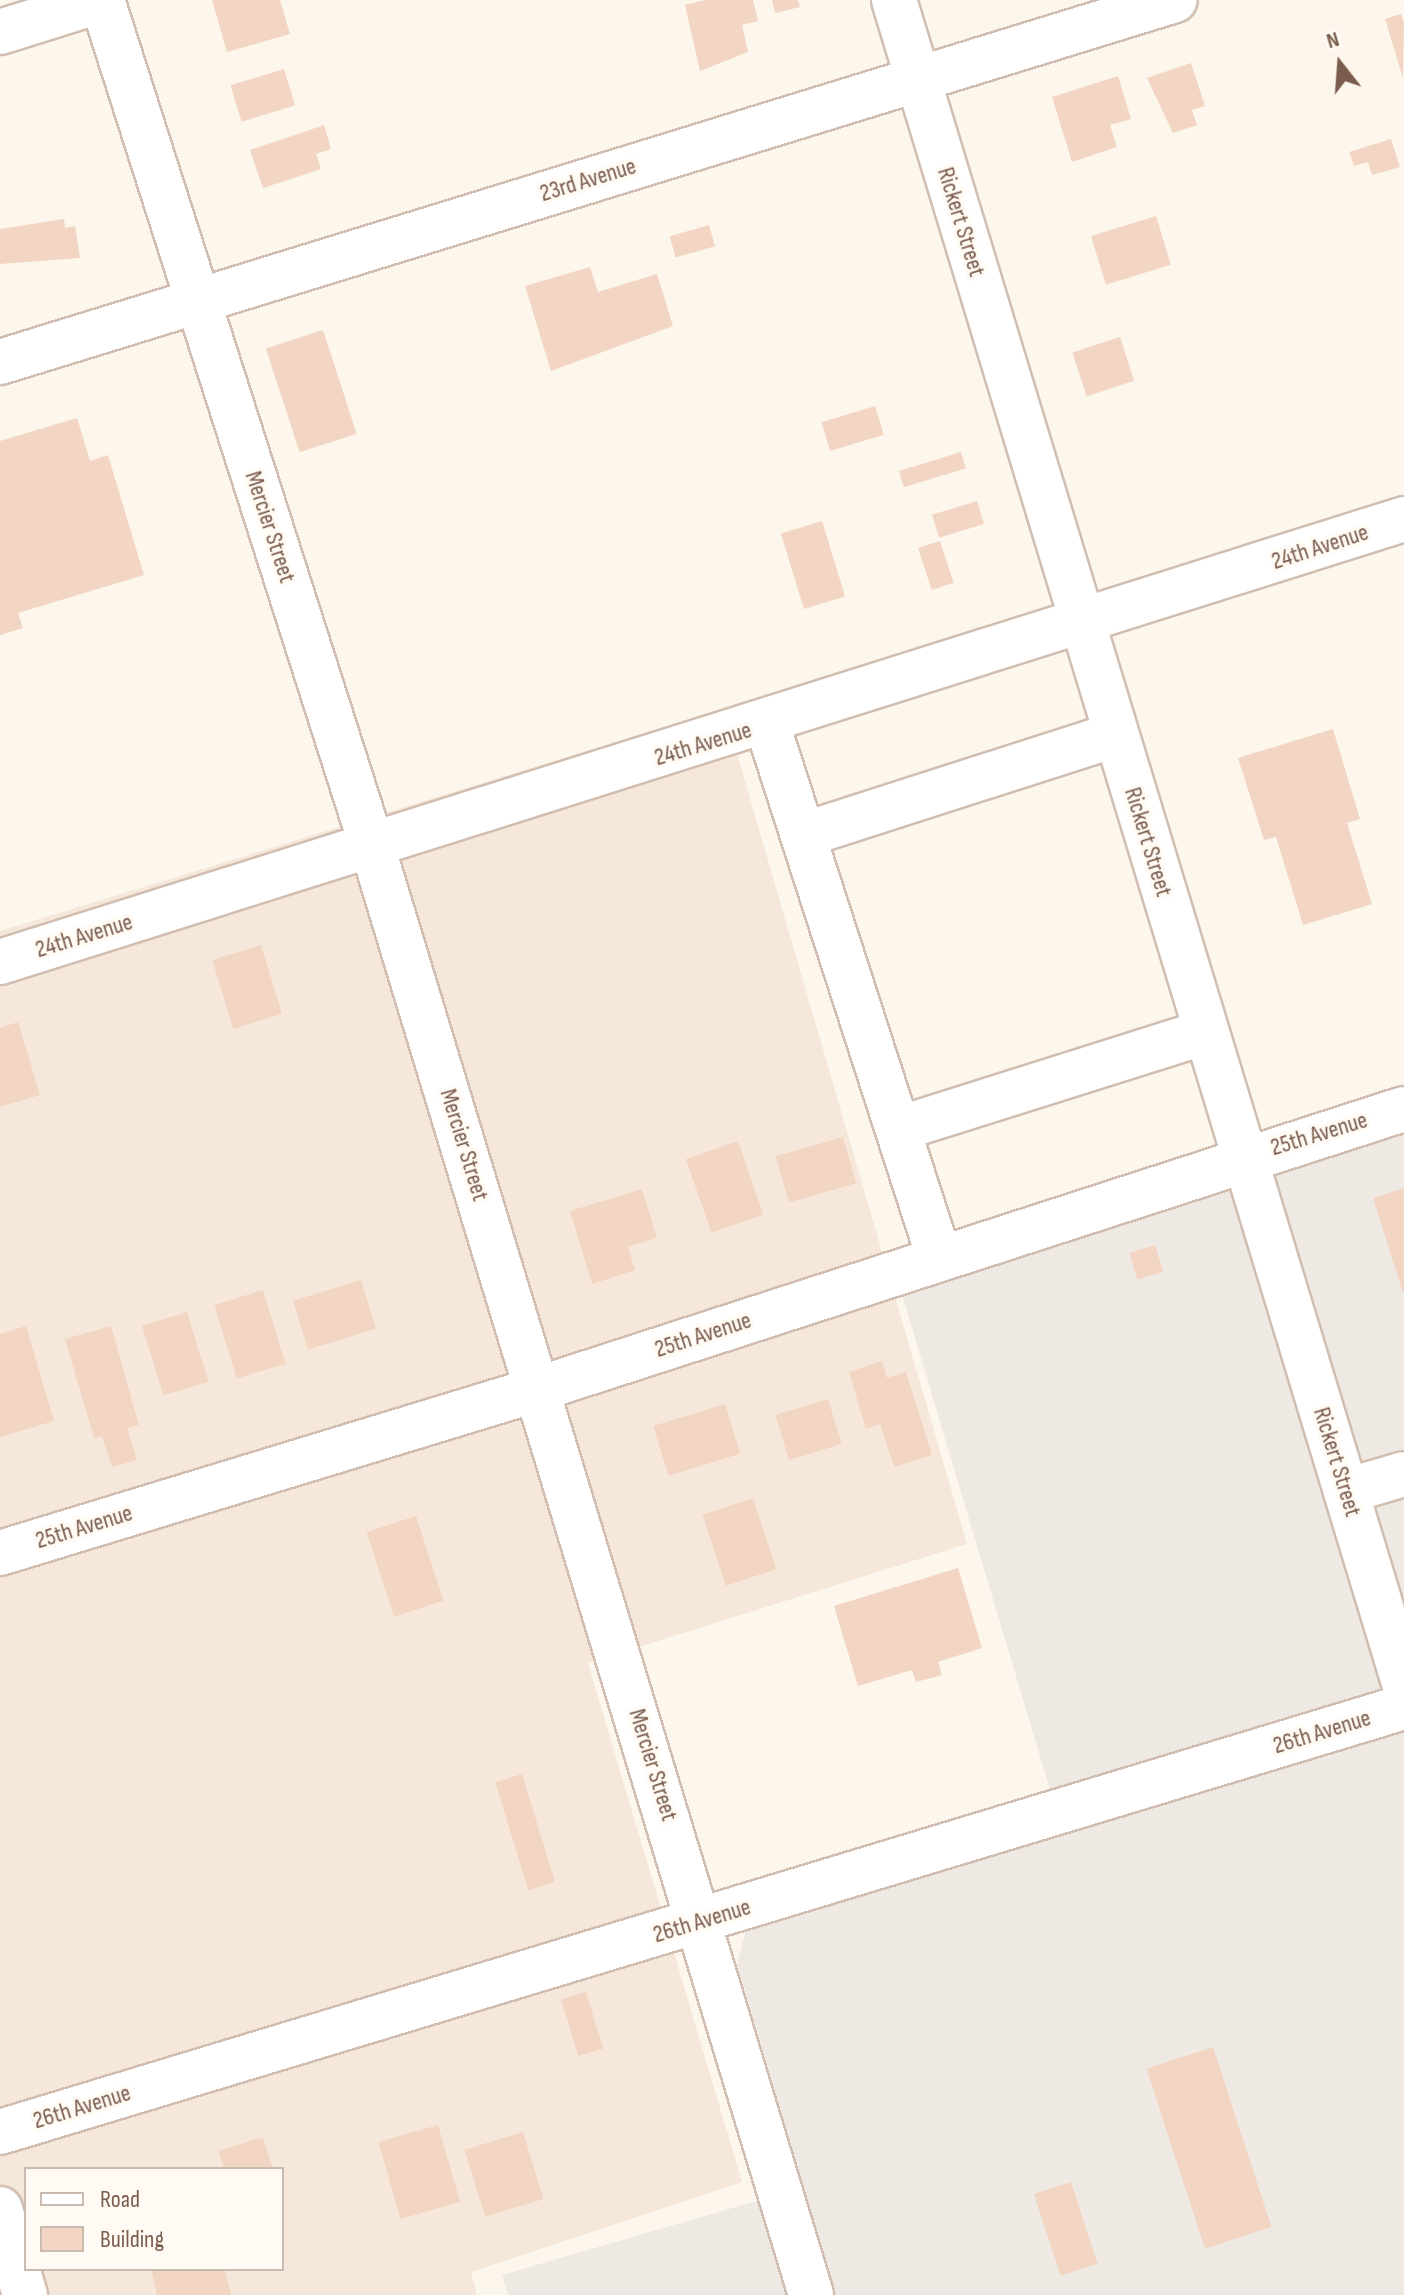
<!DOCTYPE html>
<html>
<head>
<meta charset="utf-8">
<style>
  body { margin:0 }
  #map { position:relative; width:1404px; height:2295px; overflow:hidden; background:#fdf6ec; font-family:"Sofia Sans Condensed",sans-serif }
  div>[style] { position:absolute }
  .residential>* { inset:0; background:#f5e8da }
  .industrial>* { inset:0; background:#efe9e4 }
  .building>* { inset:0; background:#f3d5c3; transform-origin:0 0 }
  .roads { filter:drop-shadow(2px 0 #d1beb0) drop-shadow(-2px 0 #d1beb0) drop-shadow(0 2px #d1beb0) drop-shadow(0 -2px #d1beb0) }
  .minor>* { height:44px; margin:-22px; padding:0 22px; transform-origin:22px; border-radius:22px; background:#fff }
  span { translate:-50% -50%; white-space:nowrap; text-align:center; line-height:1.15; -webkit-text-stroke:7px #fffaf3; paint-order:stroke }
  .street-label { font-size:24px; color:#7a5c4d }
  .legend { position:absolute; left:24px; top:2167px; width:260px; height:104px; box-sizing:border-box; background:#fffaf3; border:2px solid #cabbb1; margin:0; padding:10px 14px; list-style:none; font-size:24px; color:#7a5c4d }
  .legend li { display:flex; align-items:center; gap:16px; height:40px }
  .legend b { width:40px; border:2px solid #cabbb1 }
  .north { position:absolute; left:1300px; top:24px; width:80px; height:80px; -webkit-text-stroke:6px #fffaf3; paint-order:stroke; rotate:343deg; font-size:22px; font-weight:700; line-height:32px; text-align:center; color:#7a5c4d }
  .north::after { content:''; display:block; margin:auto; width:28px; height:36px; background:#7a5c4d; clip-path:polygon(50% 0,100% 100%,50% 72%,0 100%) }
</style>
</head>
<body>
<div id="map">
  <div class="residential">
    <div style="clip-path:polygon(evenodd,724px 709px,967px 1544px,588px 1663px,742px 2182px,471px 2272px,477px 2295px,0 2295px,0 931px,724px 709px,26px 2169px,282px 2169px,282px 2269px,26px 2269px,26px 2169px)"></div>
  </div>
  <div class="industrial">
    <div style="clip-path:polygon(1404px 1125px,1404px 2295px,508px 2295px,502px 2275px,804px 2187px,737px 1964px,746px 1930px,1059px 1820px,898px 1281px)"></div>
  </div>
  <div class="building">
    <div style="clip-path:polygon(212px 0,280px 0,290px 34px,227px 52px)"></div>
    <div style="clip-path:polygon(705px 0,753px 0,758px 21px,742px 25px,748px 52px,700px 71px,685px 5px)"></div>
    <div style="clip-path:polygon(772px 0,798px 0,800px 7px,775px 13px)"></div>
    <div style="clip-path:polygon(1401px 14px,1404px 23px,1403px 78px,1385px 19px)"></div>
    <div style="clip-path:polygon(1191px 63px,1205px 106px,1192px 110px,1197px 125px,1173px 133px,1147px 78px)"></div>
    <div style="left:284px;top:69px;width:38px;height:56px;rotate:73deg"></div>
    <div style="clip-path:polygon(1118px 76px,1131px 119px,1110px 125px,1117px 147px,1072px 162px,1052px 97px)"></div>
    <div style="clip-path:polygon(324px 125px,331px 149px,316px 154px,321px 169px,263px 188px,250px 150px)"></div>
    <div style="clip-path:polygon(1391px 139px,1400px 167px,1372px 175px,1368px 162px,1354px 166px,1349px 152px)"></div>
    <div style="left:1156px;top:216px;width:51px;height:68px;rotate:73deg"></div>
    <div style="clip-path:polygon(64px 219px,65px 228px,75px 226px,80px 258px,0 264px,0 229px)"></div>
    <div style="left:709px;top:225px;width:22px;height:41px;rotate:74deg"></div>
    <div style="clip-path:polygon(590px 267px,598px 292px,657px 274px,673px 326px,551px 371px,525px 286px)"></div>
    <div style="left:323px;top:330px;width:109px;height:60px;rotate:72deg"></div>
    <div style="left:1120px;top:337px;width:46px;height:50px;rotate:72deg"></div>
    <div style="left:875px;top:406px;width:30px;height:56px;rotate:73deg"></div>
    <div style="clip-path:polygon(77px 418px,90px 461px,108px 455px,144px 575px,18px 613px,23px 628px,0 635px,0 441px)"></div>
    <div style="left:961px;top:452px;width:17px;height:65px;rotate:73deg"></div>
    <div style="left:977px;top:501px;width:24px;height:47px;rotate:73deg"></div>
    <div style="left:822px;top:521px;width:79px;height:43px;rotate:73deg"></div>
    <div style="left:940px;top:541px;width:44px;height:23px;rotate:72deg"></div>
    <div style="clip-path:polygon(1333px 729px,1360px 819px,1347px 823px,1372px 904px,1303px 925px,1276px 837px,1264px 840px,1238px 758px)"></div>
    <div style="left:261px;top:945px;width:72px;height:51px;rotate:73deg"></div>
    <div style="clip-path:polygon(18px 1022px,40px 1095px,0 1107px,0 1028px)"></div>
    <div style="left:843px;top:1137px;width:48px;height:70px;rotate:74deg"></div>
    <div style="left:738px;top:1141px;width:78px;height:55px;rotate:71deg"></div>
    <div style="clip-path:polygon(1404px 1188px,1404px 1293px,1403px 1293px,1373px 1198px)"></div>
    <div style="clip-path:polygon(642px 1189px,657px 1238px,628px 1247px,635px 1270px,592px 1284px,570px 1211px)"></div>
    <div style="left:1155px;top:1245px;width:28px;height:27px;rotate:73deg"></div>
    <div style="left:361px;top:1280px;width:51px;height:71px;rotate:73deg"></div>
    <div style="left:263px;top:1290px;width:77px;height:51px;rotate:73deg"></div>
    <div style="left:187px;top:1312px;width:73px;height:47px;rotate:73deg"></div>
    <div style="clip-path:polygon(26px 1326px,54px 1421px,0 1437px,0 1334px)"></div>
    <div style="clip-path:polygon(111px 1326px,139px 1425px,127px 1428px,137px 1460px,112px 1467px,102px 1436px,94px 1438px,65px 1339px)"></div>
    <div style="clip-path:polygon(882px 1361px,887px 1378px,906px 1372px,932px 1455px,894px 1467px,880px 1424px,866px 1429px,849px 1372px)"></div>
    <div style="left:828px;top:1399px;width:47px;height:55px;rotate:73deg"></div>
    <div style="left:725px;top:1404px;width:52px;height:75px;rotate:73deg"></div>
    <div style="left:753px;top:1498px;width:75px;height:53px;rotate:72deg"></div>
    <div style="left:416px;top:1516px;width:89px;height:52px;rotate:72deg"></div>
    <div style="clip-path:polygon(958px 1568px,982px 1648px,938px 1662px,942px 1675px,916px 1682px,912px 1670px,858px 1686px,834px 1606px)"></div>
    <div style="left:522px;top:1774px;width:113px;height:28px;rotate:73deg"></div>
    <div style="left:586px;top:1992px;width:59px;height:26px;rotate:73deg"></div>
    <div style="left:1213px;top:2047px;width:189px;height:70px;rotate:72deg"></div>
    <div style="left:438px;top:2125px;width:80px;height:62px;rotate:74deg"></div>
    <div style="left:523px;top:2132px;width:70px;height:61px;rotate:73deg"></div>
    <div style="clip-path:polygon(263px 2137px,273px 2169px,224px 2169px,218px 2151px)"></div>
    <div style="left:1071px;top:2182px;width:86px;height:39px;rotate:72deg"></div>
    <div style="clip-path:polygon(151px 2269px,225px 2269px,231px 2295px,157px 2295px)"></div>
  </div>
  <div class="roads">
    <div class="minor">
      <div style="left:894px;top:0;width:1759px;rotate:73.14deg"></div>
      <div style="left:0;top:32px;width:107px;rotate:-17.4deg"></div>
      <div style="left:102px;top:0;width:888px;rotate:72.3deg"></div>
      <div style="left:372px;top:846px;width:1514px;rotate:73.14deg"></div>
      <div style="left:0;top:362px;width:1229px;rotate:-17.12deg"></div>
      <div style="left:767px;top:724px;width:560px;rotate:72.12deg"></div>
      <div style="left:803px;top:835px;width:328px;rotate:-17.8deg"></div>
      <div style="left:0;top:962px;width:1472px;rotate:-17.51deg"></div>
      <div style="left:898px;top:1129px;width:323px;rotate:-17.5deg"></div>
      <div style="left:1346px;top:1491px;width:60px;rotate:-16.3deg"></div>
      <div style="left:0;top:1553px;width:562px;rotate:-16.95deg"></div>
      <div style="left:538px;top:1389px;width:910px;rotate:-17.92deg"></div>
      <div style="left:0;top:2132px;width:1467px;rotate:-16.84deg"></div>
      <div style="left:0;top:2209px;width:90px;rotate:73.8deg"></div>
    </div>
  </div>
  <div class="street-label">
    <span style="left:588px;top:180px;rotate:-17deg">23rd Avenue</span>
    <span style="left:961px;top:222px;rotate:73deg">Rickert Street</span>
    <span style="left:270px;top:527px;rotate:72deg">Mercier Street</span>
    <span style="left:1320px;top:547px;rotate:-18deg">24th Avenue</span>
    <span style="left:703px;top:744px;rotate:-17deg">24th Avenue</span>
    <span style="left:1148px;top:842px;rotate:73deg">Rickert Street</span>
    <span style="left:84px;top:936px;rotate:-17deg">24th Avenue</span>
    <span style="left:1319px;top:1134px;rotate:-17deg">25th Avenue</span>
    <span style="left:464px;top:1145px;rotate:73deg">Mercier Street</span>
    <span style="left:703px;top:1335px;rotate:-18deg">25th Avenue</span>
    <span style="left:1337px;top:1462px;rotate:73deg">Rickert Street</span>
    <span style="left:84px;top:1527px;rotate:-17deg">25th Avenue</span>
    <span style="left:1322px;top:1732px;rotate:-17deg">26th Avenue</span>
    <span style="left:653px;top:1765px;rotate:73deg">Mercier Street</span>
    <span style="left:702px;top:1921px;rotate:-17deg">26th Avenue</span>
    <span style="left:82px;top:2107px;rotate:-17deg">26th Avenue</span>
  </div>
  <ul class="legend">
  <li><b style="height:10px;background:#fff"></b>Road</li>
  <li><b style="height:22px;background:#f3d5c3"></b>Building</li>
  </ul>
  <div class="north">N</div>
</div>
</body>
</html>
